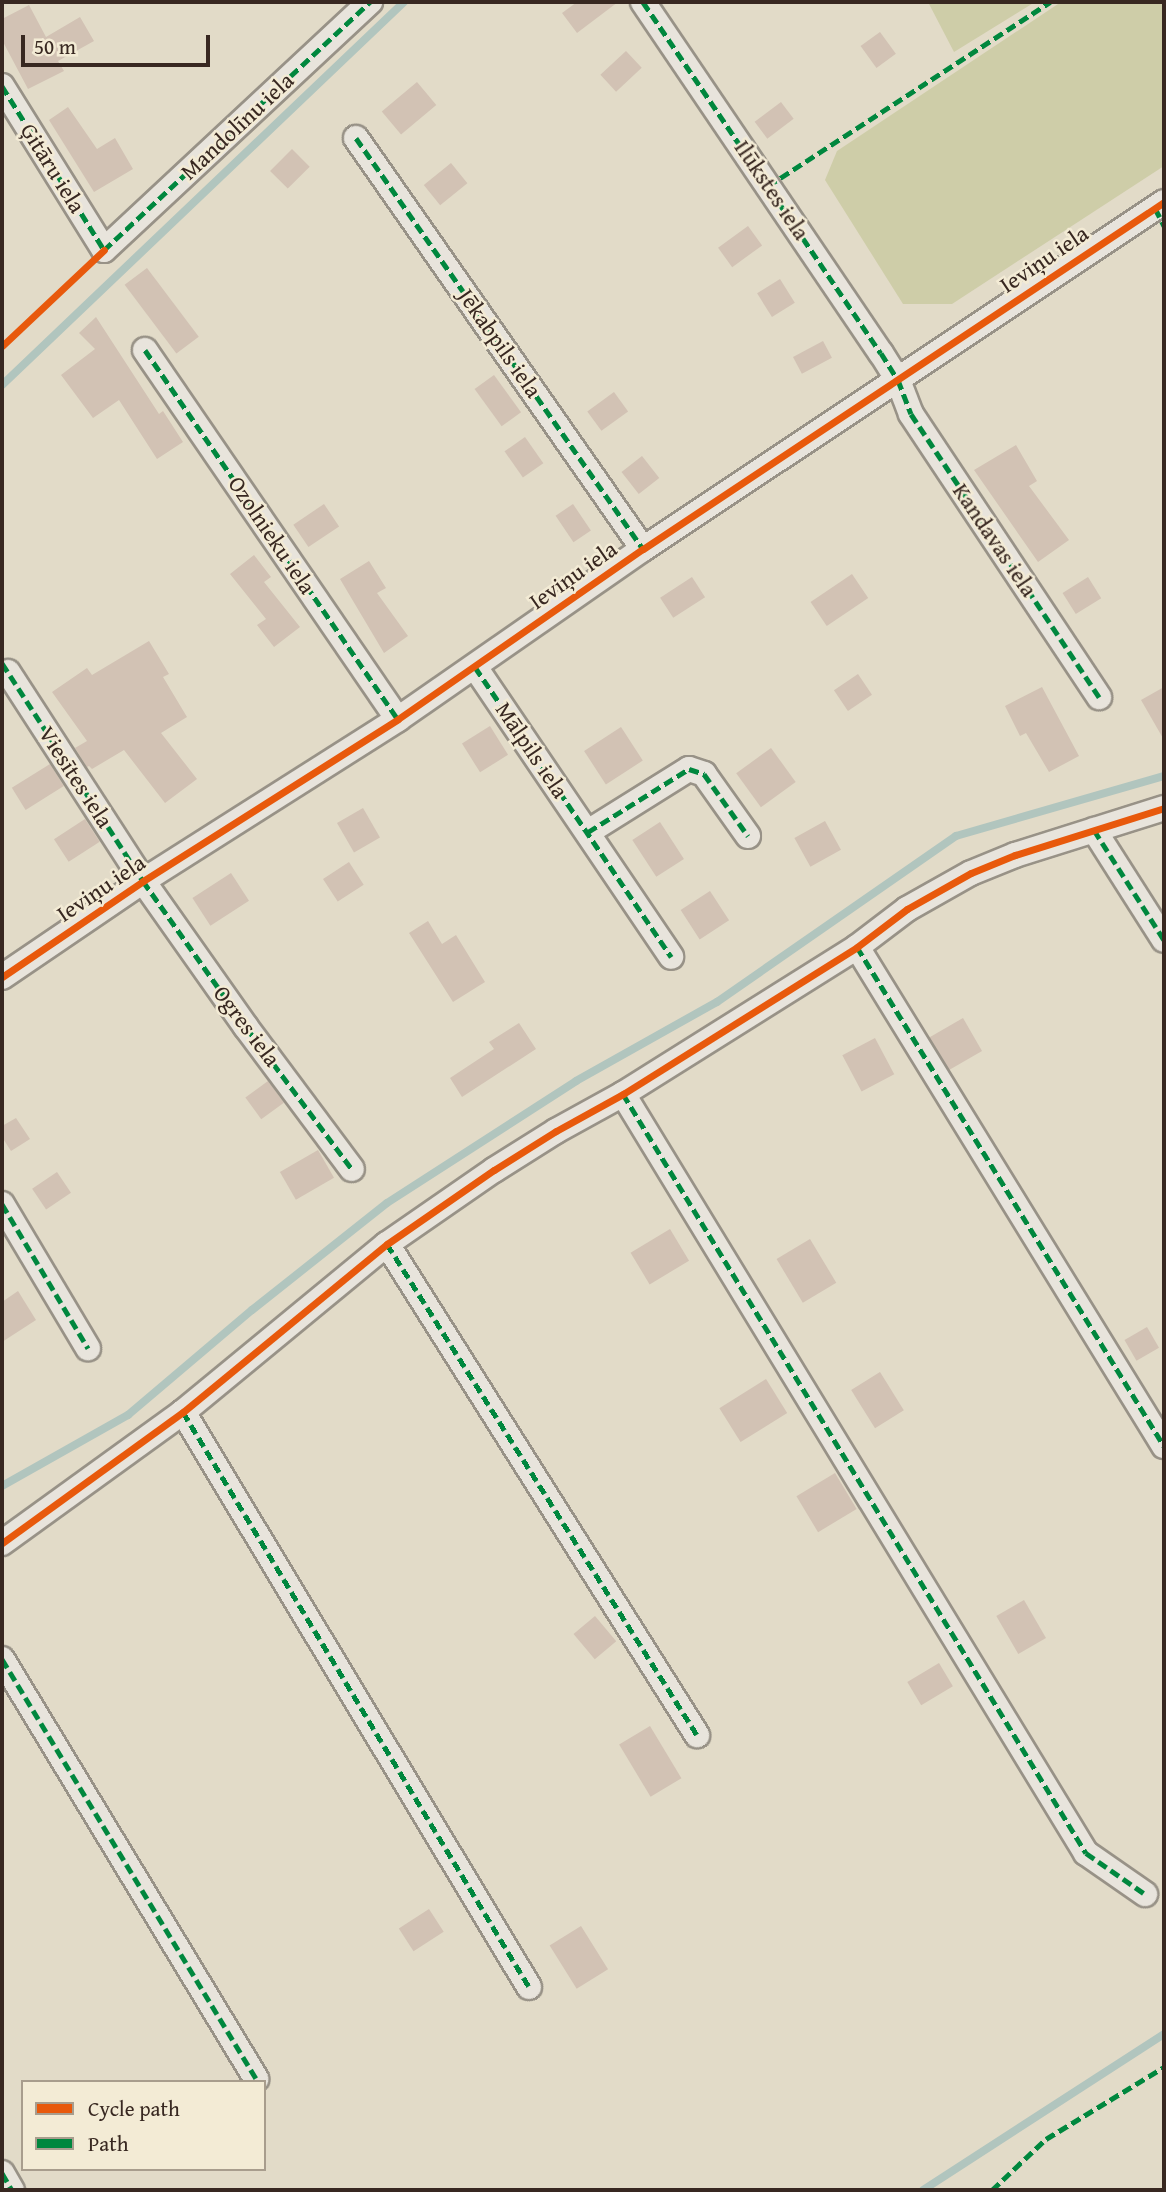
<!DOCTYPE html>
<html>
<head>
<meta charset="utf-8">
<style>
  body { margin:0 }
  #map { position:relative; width:1166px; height:2192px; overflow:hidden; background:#e2dbc8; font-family:"Gentium Book Plus",serif }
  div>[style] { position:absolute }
  .green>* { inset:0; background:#cecda8 }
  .stream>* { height:8px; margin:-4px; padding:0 4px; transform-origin:4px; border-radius:4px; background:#b1c5be }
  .building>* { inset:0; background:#d2c2b4; transform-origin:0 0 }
  .roads { filter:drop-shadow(2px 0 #989287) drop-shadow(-2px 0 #989287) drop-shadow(0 2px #989287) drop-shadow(0 -2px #989287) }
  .minor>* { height:24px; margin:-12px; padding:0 12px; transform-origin:12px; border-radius:12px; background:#e8e4dc }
  .quiet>* { height:5px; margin-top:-2.5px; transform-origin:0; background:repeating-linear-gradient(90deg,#00873e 0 10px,transparent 0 15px) }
  .cycleway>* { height:7px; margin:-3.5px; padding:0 3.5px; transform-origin:3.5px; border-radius:3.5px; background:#e8590c }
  span { translate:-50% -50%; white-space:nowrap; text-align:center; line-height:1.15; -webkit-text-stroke:5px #f3ebd5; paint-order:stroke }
  .street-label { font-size:23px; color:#382821 }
  .frame { position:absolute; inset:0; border:4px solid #382821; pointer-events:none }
  .legend { position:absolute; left:21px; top:2080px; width:245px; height:91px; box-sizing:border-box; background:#f3ebd5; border:2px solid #a89d8d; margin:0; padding:9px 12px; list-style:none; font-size:21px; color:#382821 }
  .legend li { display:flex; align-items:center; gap:14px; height:35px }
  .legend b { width:35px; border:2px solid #a89d8d }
  .scale { position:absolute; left:21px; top:35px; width:189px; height:32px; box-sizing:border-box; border:4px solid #382821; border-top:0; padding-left:9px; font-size:21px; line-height:24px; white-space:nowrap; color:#382821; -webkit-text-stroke:5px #f3ebd5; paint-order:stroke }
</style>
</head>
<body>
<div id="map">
  <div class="green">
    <div style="clip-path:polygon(928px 2px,1035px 2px,954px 52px)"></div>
    <div style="clip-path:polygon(1061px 2px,1164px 2px,1164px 166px,952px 304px,903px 304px,825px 180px,837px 151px)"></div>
  </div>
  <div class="stream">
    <div style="left:2px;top:385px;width:555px;rotate:-43.61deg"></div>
    <div style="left:2px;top:1486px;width:145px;rotate:-29.4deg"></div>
    <div style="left:128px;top:1415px;width:162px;rotate:-40.3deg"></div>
    <div style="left:252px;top:1310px;width:172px;rotate:-38.4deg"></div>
    <div style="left:387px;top:1203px;width:225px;rotate:-32.8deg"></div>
    <div style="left:576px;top:1081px;width:162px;rotate:-29.3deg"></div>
    <div style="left:717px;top:1002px;width:291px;rotate:-34.8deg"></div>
    <div style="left:956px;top:836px;width:216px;rotate:-16.1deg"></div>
    <div style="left:923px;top:2190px;width:287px;rotate:-32.9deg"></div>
  </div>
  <div class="building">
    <div style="clip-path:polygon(577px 2px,618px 2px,577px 33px,562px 13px)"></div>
    <div style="clip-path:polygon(29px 5px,46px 37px,80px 17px,94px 41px,58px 61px,64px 71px,28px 89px,2px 40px,2px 19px)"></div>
    <div style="left:880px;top:32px;width:27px;height:24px;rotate:54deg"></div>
    <div style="left:626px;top:51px;width:23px;height:35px;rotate:47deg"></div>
    <div style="left:417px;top:82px;width:30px;height:46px;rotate:50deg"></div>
    <div style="left:781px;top:102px;width:21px;height:33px;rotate:53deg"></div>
    <div style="clip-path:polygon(68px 107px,97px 149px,115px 138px,133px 169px,94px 192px,49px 120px)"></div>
    <div style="left:292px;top:149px;width:25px;height:31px;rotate:45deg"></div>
    <div style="left:451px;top:163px;width:26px;height:35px;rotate:51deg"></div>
    <div style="left:748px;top:226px;width:24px;height:37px;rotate:54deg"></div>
    <div style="left:147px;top:268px;width:86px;height:28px;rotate:53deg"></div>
    <div style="left:780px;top:279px;width:28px;height:27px;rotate:58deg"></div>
    <div style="clip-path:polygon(96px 317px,159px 414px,163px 411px,183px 442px,157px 459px,119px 400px,93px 418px,61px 375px,95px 349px,79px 333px)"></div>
    <div style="left:823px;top:341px;width:19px;height:34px;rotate:62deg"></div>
    <div style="left:494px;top:375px;width:46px;height:24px;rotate:54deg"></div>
    <div style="left:614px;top:392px;width:24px;height:33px;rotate:54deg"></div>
    <div style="left:525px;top:437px;width:32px;height:25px;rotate:55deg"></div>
    <div style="clip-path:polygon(1016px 445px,1037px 481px,1029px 486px,1069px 540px,1038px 562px,974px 470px)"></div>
    <div style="left:642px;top:456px;width:28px;height:26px;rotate:52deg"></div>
    <div style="left:324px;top:504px;width:27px;height:37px;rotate:56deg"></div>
    <div style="left:573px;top:504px;width:32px;height:21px;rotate:56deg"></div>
    <div style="clip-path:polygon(254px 555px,271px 577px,264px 582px,300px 627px,274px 647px,257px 625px,266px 619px,230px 574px)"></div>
    <div style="clip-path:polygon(369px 561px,386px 588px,377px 593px,408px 636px,384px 653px,340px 579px)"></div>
    <div style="left:852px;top:574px;width:29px;height:50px;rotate:56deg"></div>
    <div style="left:692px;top:577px;width:24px;height:38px;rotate:57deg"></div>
    <div style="left:1088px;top:577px;width:25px;height:30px;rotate:58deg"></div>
    <div style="clip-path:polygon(149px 641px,169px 674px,163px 677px,187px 717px,161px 733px,197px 779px,165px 803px,124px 750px,92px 769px,89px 766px,87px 767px,75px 748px,87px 741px,52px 692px,87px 668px,92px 675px)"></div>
    <div style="left:858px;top:674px;width:25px;height:29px;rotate:56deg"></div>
    <div style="clip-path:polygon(1042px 687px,1079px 756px,1049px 772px,1026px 733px,1020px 736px,1005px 706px)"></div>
    <div style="clip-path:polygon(1164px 687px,1164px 740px,1141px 700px)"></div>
    <div style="left:490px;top:726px;width:34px;height:33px;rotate:58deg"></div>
    <div style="left:621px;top:727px;width:40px;height:44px;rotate:57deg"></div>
    <div style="left:771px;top:748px;width:42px;height:43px;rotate:54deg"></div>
    <div style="left:50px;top:764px;width:26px;height:45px;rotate:58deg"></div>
    <div style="left:363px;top:808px;width:34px;height:30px;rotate:60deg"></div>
    <div style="left:85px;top:819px;width:27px;height:37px;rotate:57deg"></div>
    <div style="left:825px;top:821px;width:33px;height:35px;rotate:61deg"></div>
    <div style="left:660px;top:822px;width:44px;height:33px;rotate:57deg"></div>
    <div style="left:349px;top:862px;width:27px;height:31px;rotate:57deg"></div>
    <div style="left:231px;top:873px;width:33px;height:46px;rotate:57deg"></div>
    <div style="left:710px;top:891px;width:35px;height:35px;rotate:57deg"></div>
    <div style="clip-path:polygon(428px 921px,442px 944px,456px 935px,485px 982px,453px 1002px,409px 933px)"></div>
    <div style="left:963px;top:1018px;width:38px;height:39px;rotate:60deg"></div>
    <div style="clip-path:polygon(519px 1023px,536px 1049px,462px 1097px,450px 1078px,494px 1049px,489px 1042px)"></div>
    <div style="left:875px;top:1038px;width:41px;height:37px;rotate:62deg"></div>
    <div style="left:268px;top:1081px;width:27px;height:28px;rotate:54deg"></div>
    <div style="clip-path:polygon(16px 1118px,30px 1139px,11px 1151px,2px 1137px,2px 1126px)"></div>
    <div style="left:318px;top:1150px;width:32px;height:44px;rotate:60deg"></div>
    <div style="left:57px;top:1172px;width:25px;height:30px;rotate:56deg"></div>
    <div style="left:670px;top:1229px;width:37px;height:46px;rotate:59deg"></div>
    <div style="left:810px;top:1239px;width:51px;height:39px;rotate:59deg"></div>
    <div style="clip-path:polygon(18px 1291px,36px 1320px,2px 1342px,2px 1302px)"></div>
    <div style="left:1147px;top:1327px;width:24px;height:26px;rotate:60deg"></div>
    <div style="left:880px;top:1372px;width:45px;height:34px;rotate:58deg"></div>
    <div style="left:766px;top:1379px;width:40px;height:55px;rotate:58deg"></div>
    <div style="left:835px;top:1473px;width:42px;height:45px;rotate:59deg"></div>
    <div style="left:1024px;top:1600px;width:44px;height:32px;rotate:60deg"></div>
    <div style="left:595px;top:1616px;width:33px;height:28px;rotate:50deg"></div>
    <div style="left:939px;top:1663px;width:27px;height:37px;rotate:59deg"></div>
    <div style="left:650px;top:1726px;width:61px;height:36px;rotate:59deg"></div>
    <div style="left:429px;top:1909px;width:27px;height:36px;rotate:57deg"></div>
    <div style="left:581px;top:1926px;width:51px;height:37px;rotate:58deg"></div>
  </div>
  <div class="roads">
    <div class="minor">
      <div style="left:643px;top:2px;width:424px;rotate:55.9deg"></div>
      <div style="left:881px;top:353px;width:32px;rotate:58deg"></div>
      <div style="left:898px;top:380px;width:36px;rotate:69deg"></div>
      <div style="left:911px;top:414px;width:340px;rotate:56.4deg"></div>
      <div style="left:2px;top:86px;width:193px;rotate:58.1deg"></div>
      <div style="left:104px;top:250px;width:364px;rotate:-43deg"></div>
      <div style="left:356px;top:138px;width:501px;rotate:55.07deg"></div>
      <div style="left:145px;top:350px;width:447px;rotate:55.6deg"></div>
      <div style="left:475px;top:667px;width:350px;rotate:55.9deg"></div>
      <div style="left:8px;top:672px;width:249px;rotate:57.1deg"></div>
      <div style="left:143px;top:881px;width:179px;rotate:54.8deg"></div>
      <div style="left:246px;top:1027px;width:177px;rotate:53.3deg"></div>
      <div style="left:1094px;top:830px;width:130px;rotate:57.5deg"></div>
      <div style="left:588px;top:832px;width:119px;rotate:-32deg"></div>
      <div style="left:689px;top:769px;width:16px;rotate:18deg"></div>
      <div style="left:704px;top:774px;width:76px;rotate:54.6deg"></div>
      <div style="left:857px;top:947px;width:586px;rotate:58.4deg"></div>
      <div style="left:2px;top:977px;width:171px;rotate:-34.2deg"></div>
      <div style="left:143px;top:881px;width:302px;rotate:-32.4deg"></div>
      <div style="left:398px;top:719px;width:298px;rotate:-34.8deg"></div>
      <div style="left:643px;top:549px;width:626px;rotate:-33.66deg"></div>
      <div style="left:623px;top:1094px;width:889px;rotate:58.62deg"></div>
      <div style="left:1086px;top:1853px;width:72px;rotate:34.8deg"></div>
      <div style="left:2px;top:1204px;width:168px;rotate:59.2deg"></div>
      <div style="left:387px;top:1244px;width:581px;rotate:57.73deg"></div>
      <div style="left:183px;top:1412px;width:671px;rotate:58.96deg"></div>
      <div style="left:2px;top:1543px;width:223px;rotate:-35.9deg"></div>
      <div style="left:183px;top:1412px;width:264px;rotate:-39.5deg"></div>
      <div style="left:387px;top:1244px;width:130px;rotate:-34.7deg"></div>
      <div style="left:494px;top:1170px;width:73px;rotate:-32.2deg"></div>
      <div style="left:556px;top:1131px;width:77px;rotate:-28.9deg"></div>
      <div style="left:623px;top:1094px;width:276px;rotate:-32.1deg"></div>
      <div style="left:857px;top:947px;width:63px;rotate:-37.2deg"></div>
      <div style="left:907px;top:909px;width:73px;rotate:-29.4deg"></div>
      <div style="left:971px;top:873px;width:48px;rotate:-22.2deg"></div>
      <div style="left:1015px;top:855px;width:156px;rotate:-17.5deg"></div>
      <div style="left:2px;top:1659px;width:491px;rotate:58.8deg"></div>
      <div style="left:2px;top:2173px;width:20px;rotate:60deg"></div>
    </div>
  </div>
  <div class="quiet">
    <div style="left:643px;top:2px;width:424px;rotate:55.9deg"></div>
    <div style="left:881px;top:353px;width:32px;rotate:58deg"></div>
    <div style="left:898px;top:380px;width:36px;rotate:69deg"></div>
    <div style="left:911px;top:414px;width:340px;rotate:56.4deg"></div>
    <div style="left:2px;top:86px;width:193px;rotate:58.1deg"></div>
    <div style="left:104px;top:250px;width:364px;rotate:-43deg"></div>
    <div style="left:356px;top:138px;width:501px;rotate:55.07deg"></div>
    <div style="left:768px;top:186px;width:337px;rotate:-33.1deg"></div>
    <div style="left:1155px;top:208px;width:20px;rotate:63deg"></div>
    <div style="left:145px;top:350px;width:447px;rotate:55.6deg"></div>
    <div style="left:2px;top:663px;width:260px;rotate:57.1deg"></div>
    <div style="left:143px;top:881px;width:179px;rotate:54.8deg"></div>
    <div style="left:246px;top:1027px;width:177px;rotate:53.3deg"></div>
    <div style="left:475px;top:667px;width:350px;rotate:55.9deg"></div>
    <div style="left:1094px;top:830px;width:130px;rotate:57.5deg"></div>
    <div style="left:588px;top:832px;width:119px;rotate:-32deg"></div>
    <div style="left:689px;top:769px;width:16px;rotate:18deg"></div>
    <div style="left:704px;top:774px;width:76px;rotate:54.6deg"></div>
    <div style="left:857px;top:947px;width:586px;rotate:58.4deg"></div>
    <div style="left:623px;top:1094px;width:889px;rotate:58.62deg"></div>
    <div style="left:1086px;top:1853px;width:72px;rotate:34.8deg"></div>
    <div style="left:2px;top:1204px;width:168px;rotate:59.2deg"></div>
    <div style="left:387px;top:1244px;width:581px;rotate:57.73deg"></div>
    <div style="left:183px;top:1412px;width:671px;rotate:58.96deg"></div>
    <div style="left:2px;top:1659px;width:491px;rotate:58.8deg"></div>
    <div style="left:2px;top:2173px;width:20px;rotate:60deg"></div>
    <div style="left:992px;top:2190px;width:74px;rotate:-43.4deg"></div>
    <div style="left:1046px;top:2139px;width:138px;rotate:-31.4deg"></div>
  </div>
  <div class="cycleway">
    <div style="left:2px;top:346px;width:140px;rotate:-43.3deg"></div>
    <div style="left:2px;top:977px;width:171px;rotate:-34.2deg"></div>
    <div style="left:143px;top:881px;width:302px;rotate:-32.4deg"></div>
    <div style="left:398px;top:719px;width:298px;rotate:-34.8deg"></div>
    <div style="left:643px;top:549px;width:626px;rotate:-33.66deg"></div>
    <div style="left:2px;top:1543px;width:223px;rotate:-35.9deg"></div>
    <div style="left:183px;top:1412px;width:264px;rotate:-39.5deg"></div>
    <div style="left:387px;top:1244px;width:130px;rotate:-34.7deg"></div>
    <div style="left:494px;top:1170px;width:73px;rotate:-32.2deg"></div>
    <div style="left:556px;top:1131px;width:77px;rotate:-28.9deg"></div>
    <div style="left:623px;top:1094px;width:276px;rotate:-32.1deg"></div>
    <div style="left:857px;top:947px;width:63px;rotate:-37.2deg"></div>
    <div style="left:907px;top:909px;width:73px;rotate:-29.4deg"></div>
    <div style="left:971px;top:873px;width:48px;rotate:-22.2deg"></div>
    <div style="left:1015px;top:855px;width:156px;rotate:-17.5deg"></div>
  </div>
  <div class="street-label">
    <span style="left:237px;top:126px;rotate:-43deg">Mandolīnu iela</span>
    <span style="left:53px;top:168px;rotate:58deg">Ģitāru iela</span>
    <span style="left:772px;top:190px;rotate:56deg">Ilūkstes iela</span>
    <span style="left:1044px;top:259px;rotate:-34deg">Ieviņu iela</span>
    <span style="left:500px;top:343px;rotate:55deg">Jēkabpils iela</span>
    <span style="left:272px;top:535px;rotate:56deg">Ozolnieku iela</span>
    <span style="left:995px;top:540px;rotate:56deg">Kandavas iela</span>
    <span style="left:573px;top:575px;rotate:-35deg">Ieviņu iela</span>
    <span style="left:532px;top:750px;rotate:56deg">Mālpils iela</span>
    <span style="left:76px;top:777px;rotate:57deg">Viesītes iela</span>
    <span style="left:101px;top:888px;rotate:-34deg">Ieviņu iela</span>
    <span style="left:247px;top:1026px;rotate:53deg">Ogres iela</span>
  </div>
  <div class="frame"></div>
  <ul class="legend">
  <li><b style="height:9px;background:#e8590c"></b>Cycle path</li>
  <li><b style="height:9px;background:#00873e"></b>Path</li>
  </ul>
  <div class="scale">50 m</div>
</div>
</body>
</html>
